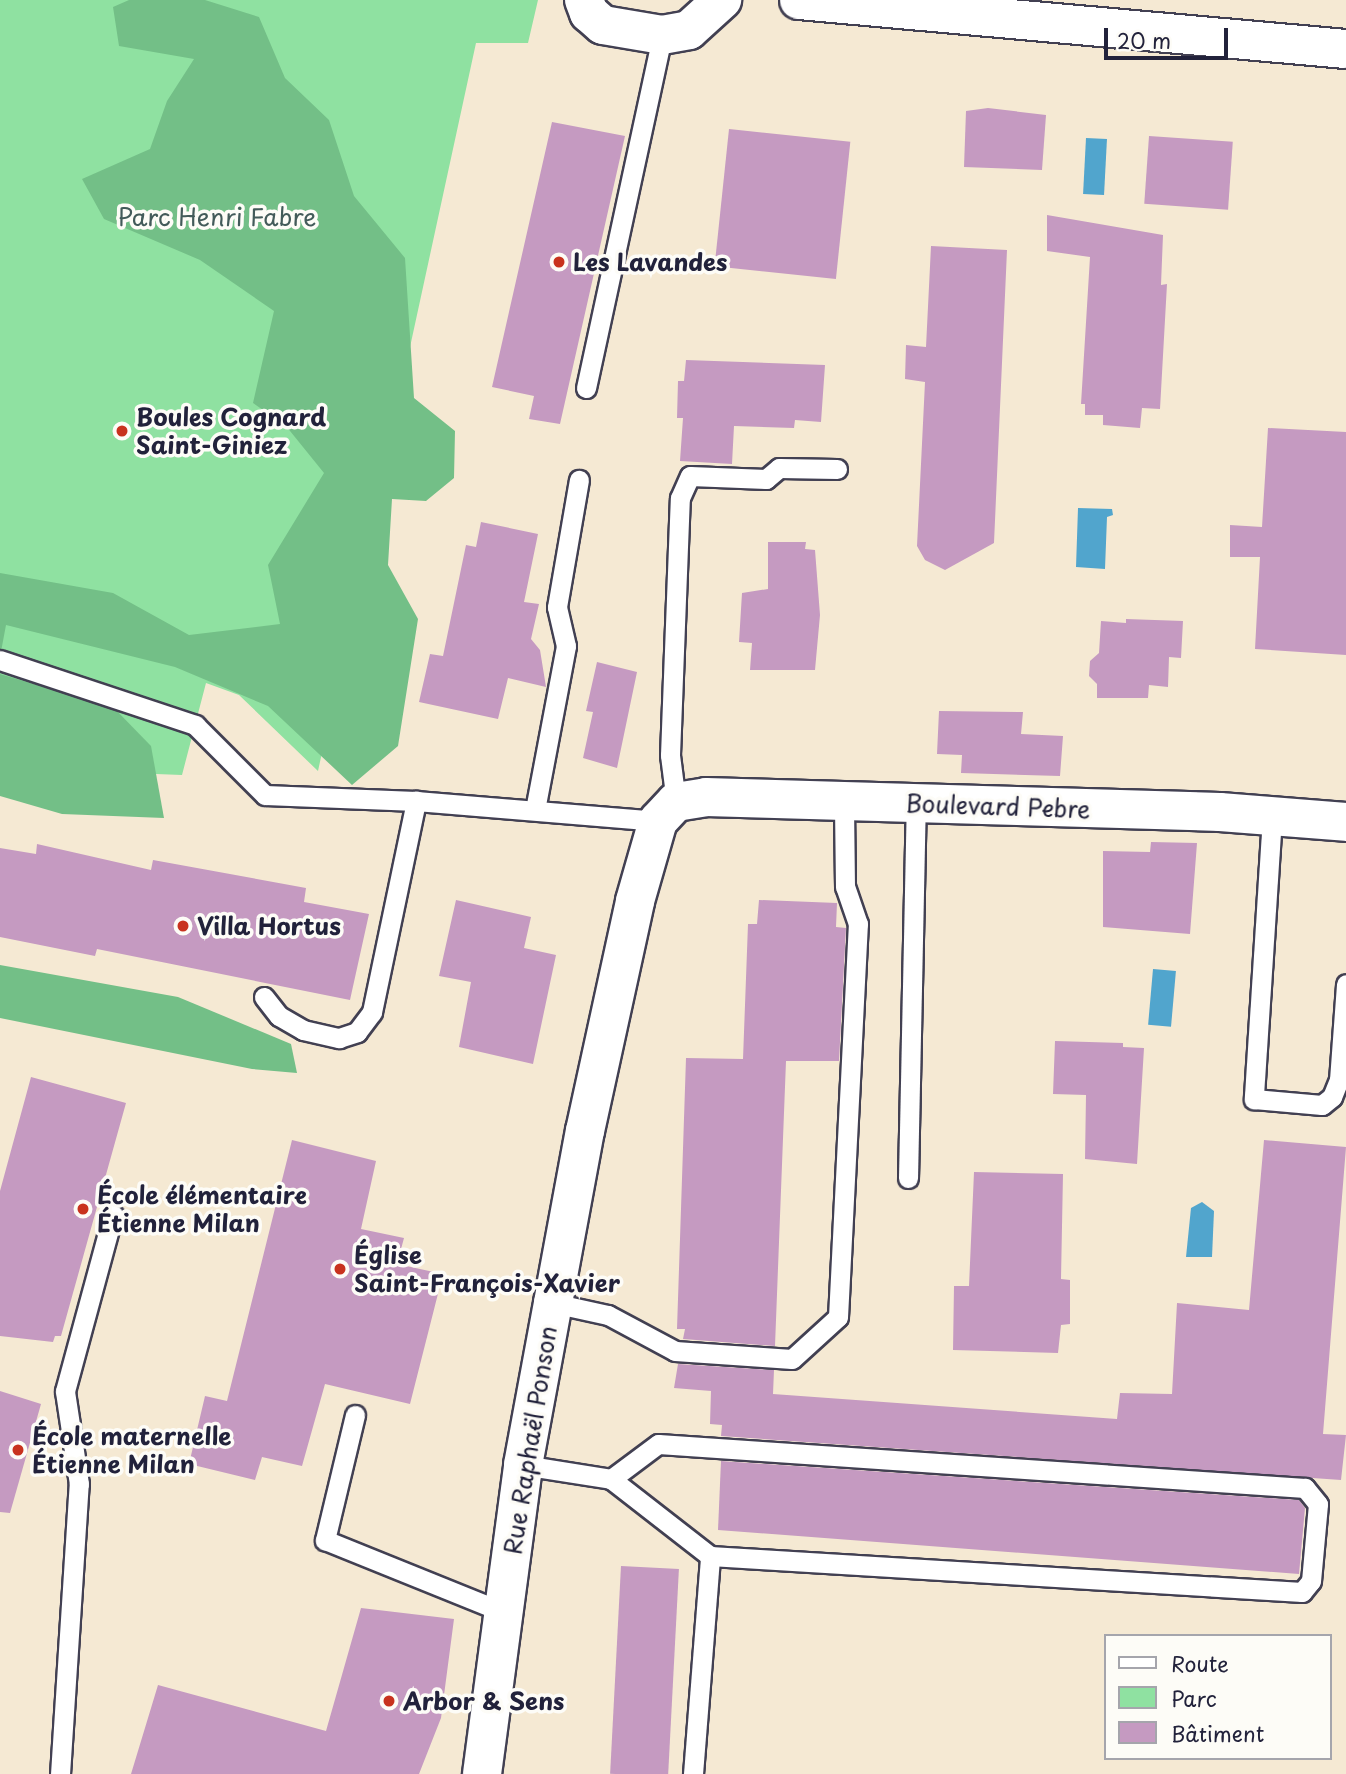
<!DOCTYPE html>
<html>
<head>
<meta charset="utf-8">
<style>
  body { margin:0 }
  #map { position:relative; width:1346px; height:1774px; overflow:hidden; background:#f5e9d3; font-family:"Playpen Sans",sans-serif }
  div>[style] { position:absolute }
  .green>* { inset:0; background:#8fe1a1 }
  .forest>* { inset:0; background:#73bf87 }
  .water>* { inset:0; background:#51a5cd; transform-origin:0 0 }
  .building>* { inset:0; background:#c59ac1; transform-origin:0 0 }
  .roads { filter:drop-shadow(2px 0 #424052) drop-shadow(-2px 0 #424052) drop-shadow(0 2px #424052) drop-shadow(0 -2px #424052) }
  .lane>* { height:19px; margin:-9.5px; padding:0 9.5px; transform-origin:9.5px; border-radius:9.5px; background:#fff }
  .street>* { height:38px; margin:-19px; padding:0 19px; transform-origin:19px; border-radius:19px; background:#fff }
  .dots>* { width:19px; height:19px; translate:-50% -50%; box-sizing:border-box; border:4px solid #fdfcf7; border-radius:50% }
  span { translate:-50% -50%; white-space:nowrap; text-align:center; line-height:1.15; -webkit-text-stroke:7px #fdfcf7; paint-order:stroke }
  .park-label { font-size:24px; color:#435b5a }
  .poi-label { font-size:24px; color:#22223b; font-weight:700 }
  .left { translate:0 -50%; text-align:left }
  .street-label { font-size:24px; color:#22223b }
  .legend { position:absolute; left:1104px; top:1634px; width:228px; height:126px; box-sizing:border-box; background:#fdfcf7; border:2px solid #a5a5ac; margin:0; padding:9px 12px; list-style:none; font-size:21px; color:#22223b }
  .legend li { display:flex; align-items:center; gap:14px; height:35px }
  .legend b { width:35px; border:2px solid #a5a5ac }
  .scale { position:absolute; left:1104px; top:28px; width:124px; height:32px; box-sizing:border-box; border:4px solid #22223b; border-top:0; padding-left:9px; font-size:21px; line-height:24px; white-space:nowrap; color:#22223b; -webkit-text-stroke:5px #fdfcf7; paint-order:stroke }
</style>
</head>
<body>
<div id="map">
  <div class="green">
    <div style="clip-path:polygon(0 0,538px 0,528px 43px,476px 43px,318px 771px,239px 695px,206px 683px,182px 775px,0 768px)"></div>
  </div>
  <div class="forest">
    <div style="clip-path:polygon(129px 0,205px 0,259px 17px,285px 78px,329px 120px,354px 196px,405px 258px,414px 398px,455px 431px,454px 478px,426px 501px,392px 499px,388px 565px,418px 619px,398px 746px,352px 785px,268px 706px,175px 667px,6px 625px,0 657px,0 573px,113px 593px,189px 635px,280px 624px,268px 565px,324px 473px,286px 426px,253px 403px,274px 311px,200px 260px,104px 219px,82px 179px,150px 149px,167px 101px,194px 59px,119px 46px,113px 7px)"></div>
    <div style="clip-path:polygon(0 674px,114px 708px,151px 746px,164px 818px,62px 814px,0 796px)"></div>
    <div style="clip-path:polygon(0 965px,178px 997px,291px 1044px,297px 1073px,252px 1069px,0 1018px)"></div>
  </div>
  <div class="water">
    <div style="left:1086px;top:138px;width:21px;height:56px;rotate:3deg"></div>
    <div style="clip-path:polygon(1078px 508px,1112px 509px,1113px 515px,1107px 517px,1105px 569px,1076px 567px)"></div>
    <div style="left:1153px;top:969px;width:23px;height:56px;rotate:5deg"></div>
    <div style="clip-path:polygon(1202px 1202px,1214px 1211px,1212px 1257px,1186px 1257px,1191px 1208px)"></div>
  </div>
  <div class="building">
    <div style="clip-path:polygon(988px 108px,1046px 115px,1042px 170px,964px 167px,966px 111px)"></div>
    <div style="clip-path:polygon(552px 122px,625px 136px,560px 424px,529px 419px,534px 396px,492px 387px)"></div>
    <div style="left:729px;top:129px;width:122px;height:138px;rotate:6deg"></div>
    <div style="left:1149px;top:136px;width:84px;height:68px;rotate:4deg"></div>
    <div style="clip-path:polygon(1047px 215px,1163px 235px,1161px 285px,1167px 284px,1160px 409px,1142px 408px,1140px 428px,1103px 425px,1103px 415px,1085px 415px,1085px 404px,1081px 404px,1090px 257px,1047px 251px)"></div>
    <div style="clip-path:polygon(931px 246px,1007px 250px,994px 543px,945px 570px,925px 560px,917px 546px,925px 382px,905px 379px,906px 345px,926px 347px)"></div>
    <div style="clip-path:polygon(686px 360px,825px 365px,821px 422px,795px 420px,794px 428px,734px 426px,732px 464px,680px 461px,683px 418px,677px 418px,678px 381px,684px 381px)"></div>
    <div style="clip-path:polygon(1268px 428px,1346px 432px,1346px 655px,1255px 649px,1260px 557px,1230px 557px,1230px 525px,1262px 527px)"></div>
    <div style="clip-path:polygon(481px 522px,538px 534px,524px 602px,539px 604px,531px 639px,540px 650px,546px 687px,508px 678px,498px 719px,419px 702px,430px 654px,443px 656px,466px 545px,476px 547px)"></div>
    <div style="clip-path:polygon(768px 542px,806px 542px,805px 549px,815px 550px,820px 615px,815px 670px,750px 670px,752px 643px,739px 642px,742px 593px,768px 589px)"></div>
    <div style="clip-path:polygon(1126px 619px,1183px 621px,1181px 658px,1169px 657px,1168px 687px,1149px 685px,1148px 698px,1097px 698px,1097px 684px,1089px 676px,1090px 661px,1099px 653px,1101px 621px,1126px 623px)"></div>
    <div style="clip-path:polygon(597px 662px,637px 672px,617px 768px,583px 758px,593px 712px,586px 711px)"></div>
    <div style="clip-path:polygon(939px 711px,1023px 712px,1021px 734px,1063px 736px,1060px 776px,961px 773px,962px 755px,937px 754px)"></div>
    <div style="clip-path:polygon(1151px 842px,1197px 843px,1190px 934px,1103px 927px,1103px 851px,1150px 852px)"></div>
    <div style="clip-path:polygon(37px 844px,151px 870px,153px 860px,306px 888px,304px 902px,369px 914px,350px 1000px,97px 949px,95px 956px,0 937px,0 848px,36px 854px)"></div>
    <div style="clip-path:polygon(456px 900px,531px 917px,524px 948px,556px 955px,533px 1064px,459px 1047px,471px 982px,439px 976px)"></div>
    <div style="clip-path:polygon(759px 900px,837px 903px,836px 927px,846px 928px,839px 1061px,786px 1061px,775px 1346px,683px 1339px,685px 1329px,677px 1329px,686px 1058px,743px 1059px,748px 924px,757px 924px)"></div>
    <div style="clip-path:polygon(1055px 1041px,1123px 1043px,1123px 1047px,1144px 1048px,1137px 1164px,1085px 1159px,1086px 1095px,1053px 1094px)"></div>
    <div style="clip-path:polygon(31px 1077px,126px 1103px,61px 1336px,55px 1336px,53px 1342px,0 1336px,0 1191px)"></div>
    <div style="clip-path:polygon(292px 1140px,376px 1161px,361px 1229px,404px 1238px,397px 1264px,443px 1274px,410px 1404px,325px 1384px,302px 1466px,262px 1457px,255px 1480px,189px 1464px,205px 1396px,227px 1401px)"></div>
    <div style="clip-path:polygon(1264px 1140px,1346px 1147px,1323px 1434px,1346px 1435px,1341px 1480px,721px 1436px,722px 1425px,710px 1424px,711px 1391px,674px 1388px,678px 1364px,774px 1370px,773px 1394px,1117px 1419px,1120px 1393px,1172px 1394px,1177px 1303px,1249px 1310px)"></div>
    <div style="clip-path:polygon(974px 1172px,1063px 1174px,1061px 1279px,1070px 1280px,1070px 1324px,1061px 1325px,1058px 1353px,953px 1350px,954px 1286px,969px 1286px)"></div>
    <div style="clip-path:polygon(0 1391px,41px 1404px,10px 1513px,0 1512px)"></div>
    <div style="clip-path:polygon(721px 1461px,1299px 1500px,1305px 1508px,1299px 1574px,718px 1530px)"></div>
    <div style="left:621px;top:1566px;width:58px;height:208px;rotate:3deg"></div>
    <div style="clip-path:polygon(361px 1608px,454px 1619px,441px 1718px,419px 1774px,131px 1774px,158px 1685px,326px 1731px)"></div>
  </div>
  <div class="roads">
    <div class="lane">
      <div style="left:586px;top:388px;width:361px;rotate:-77.8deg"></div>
      <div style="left:0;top:660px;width:206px;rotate:18.4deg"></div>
      <div style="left:195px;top:725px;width:99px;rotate:45deg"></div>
      <div style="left:265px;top:795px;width:151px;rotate:2.3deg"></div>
      <div style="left:416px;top:801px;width:243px;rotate:4.7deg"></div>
      <div style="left:676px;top:802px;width:47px;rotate:-97.3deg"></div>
      <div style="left:670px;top:755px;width:257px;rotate:-87.8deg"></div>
      <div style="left:680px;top:498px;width:24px;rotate:-66deg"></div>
      <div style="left:690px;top:476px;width:76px;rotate:2.3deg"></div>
      <div style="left:766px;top:479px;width:17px;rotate:-40deg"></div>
      <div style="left:779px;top:468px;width:58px;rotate:1deg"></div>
      <div style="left:535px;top:810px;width:167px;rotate:-79.3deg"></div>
      <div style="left:566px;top:646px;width:40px;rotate:-103deg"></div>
      <div style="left:557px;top:607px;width:129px;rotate:-80.2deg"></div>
      <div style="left:1272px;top:817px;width:283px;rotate:93.7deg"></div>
      <div style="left:1254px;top:1099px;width:68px;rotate:5deg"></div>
      <div style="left:1322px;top:1105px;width:13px;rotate:-39deg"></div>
      <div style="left:1332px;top:1097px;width:18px;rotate:-68deg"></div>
      <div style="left:1339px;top:1080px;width:96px;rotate:-85.8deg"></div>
      <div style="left:264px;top:997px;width:24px;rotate:52deg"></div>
      <div style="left:279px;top:1016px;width:28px;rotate:30deg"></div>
      <div style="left:303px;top:1030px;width:37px;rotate:13deg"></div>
      <div style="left:339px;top:1038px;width:19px;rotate:-18deg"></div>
      <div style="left:357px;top:1032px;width:25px;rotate:-53deg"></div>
      <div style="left:372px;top:1012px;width:216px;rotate:-78.2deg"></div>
      <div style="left:908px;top:1178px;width:375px;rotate:-88.8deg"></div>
      <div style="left:553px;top:1303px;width:56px;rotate:12.3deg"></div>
      <div style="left:608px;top:1315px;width:76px;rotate:28.2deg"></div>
      <div style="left:675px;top:1351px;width:117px;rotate:3.9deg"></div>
      <div style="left:792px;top:1359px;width:62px;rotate:-42.4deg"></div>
      <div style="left:838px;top:1317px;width:394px;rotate:-87.1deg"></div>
      <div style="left:858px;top:924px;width:39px;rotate:-109deg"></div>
      <div style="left:845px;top:887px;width:86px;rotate:-90.7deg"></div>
      <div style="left:355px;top:1415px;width:129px;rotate:103.5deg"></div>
      <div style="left:325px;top:1540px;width:192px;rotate:22deg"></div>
      <div style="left:523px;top:1465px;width:89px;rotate:9deg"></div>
      <div style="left:611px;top:1479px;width:125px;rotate:37.9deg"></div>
      <div style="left:710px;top:1556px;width:593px;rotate:3.48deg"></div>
      <div style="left:1302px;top:1592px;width:14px;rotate:-51deg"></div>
      <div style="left:1311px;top:1581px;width:77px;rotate:-84.8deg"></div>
      <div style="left:1318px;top:1504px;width:21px;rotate:-129deg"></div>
      <div style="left:1305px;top:1488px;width:648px;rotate:-176.11deg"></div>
      <div style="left:658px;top:1444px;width:59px;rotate:143.3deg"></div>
      <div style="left:60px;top:1774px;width:291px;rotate:-86.3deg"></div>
      <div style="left:79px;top:1484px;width:94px;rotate:-98.6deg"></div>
      <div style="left:65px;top:1391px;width:183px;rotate:-74.8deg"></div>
      <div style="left:693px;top:1774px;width:219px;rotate:-85.5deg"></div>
    </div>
    <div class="street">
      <div style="left:584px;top:0;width:14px;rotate:69deg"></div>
      <div style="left:589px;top:13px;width:18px;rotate:41deg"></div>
      <div style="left:603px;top:25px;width:60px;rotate:9.6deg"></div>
      <div style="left:662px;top:35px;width:27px;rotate:-10deg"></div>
      <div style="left:689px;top:30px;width:45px;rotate:-42.3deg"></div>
      <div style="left:799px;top:0;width:549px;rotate:5.12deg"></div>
      <div style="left:482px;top:1774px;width:312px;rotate:-82.4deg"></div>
      <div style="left:523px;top:1465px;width:165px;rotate:-79.5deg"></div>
      <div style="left:553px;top:1303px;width:175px;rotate:-79.5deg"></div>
      <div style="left:585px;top:1131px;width:235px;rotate:-77.7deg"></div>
      <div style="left:635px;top:901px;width:83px;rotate:-74deg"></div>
      <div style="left:658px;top:821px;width:26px;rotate:-47deg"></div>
      <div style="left:676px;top:802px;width:30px;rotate:-9deg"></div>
      <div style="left:706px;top:797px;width:514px;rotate:1.67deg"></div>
      <div style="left:1220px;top:812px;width:126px;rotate:4.5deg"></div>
    </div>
  </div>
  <div class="dots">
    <div style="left:559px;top:262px;background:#c8321e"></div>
    <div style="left:122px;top:431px;background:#c8321e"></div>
    <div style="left:183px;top:926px;background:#c8321e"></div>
    <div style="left:83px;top:1209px;background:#c8321e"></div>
    <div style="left:340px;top:1269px;background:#c8321e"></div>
    <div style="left:18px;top:1450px;background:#c8321e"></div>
    <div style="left:389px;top:1701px;background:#c8321e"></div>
  </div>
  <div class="park-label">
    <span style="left:217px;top:217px">Parc Henri Fabre</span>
  </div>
  <div class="poi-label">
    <span class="left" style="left:573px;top:262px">Les Lavandes</span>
    <span class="left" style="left:136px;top:431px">Boules Cognard<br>Saint-Giniez</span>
    <span class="left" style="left:197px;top:926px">Villa Hortus</span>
    <span class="left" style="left:97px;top:1209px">École élémentaire<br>Étienne Milan</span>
    <span class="left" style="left:354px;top:1269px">Église<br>Saint-François-Xavier</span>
    <span class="left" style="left:32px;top:1450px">École maternelle<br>Étienne Milan</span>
    <span class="left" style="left:403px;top:1701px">Arbor &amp; Sens</span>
  </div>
  <div class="street-label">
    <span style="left:998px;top:806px;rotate:2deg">Boulevard Pebre</span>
    <span style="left:530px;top:1440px;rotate:-81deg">Rue Raphaël Ponson</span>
  </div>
  <ul class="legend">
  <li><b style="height:9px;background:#fff"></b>Route</li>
  <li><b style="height:19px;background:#8fe1a1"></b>Parc</li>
  <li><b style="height:19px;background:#c59ac1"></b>Bâtiment</li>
  </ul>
  <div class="scale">20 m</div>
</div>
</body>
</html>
